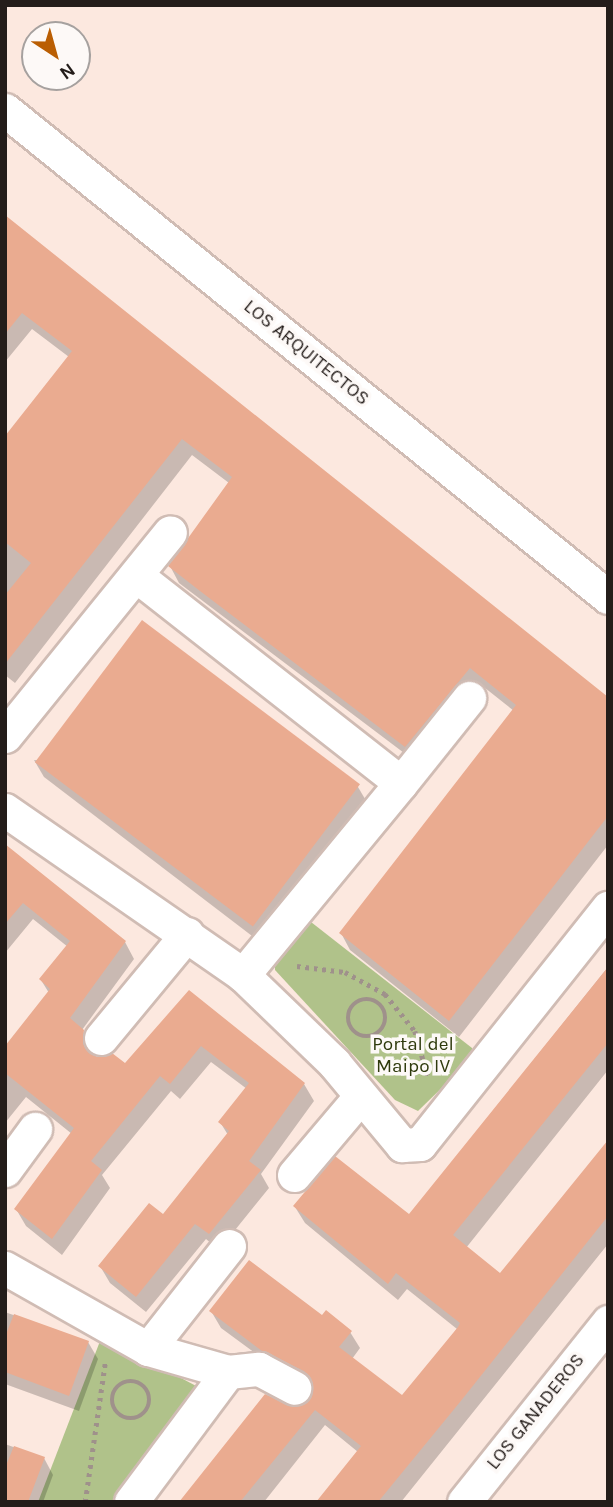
<!DOCTYPE html>
<html>
<head>
<meta charset="utf-8">
<style>
  body { margin:0 }
  #map { position:relative; width:613px; height:1507px; overflow:hidden; background:#fce8df; font-family:Karla,sans-serif }
  div>[style] { position:absolute }
  .green>* { inset:0; background:#b0c28a }
  .shadow>* { inset:0; background:#0003 }
  .building>* { inset:0; background:#eaab90; transform-origin:0 0 }
  .path>* { height:4.5px; margin-top:-2.25px; transform-origin:0; background:repeating-linear-gradient(90deg,#9f918b 0 3.5px,transparent 0 8.5px) }
  .path>.ring { margin:-2.25px; padding:0; box-sizing:content-box; background:none; border:4.5px solid #9f918b; border-radius:50% }
  .roads { filter:drop-shadow(2px 0 #d0bcb4) drop-shadow(-2px 0 #d0bcb4) drop-shadow(0 2px #d0bcb4) drop-shadow(0 -2px #d0bcb4) }
  .street>* { height:33px; margin:-16.5px; padding:0 16.5px; transform-origin:16.5px; border-radius:16.5px; background:#fff }
  span { translate:-50% -50%; white-space:nowrap; text-align:center; line-height:1.15; -webkit-text-stroke:7px #fdf9f7; paint-order:stroke }
  .street-label { font-size:19px; color:#241d1a }
  .park-label { font-size:19px; color:#2f3a0d }
  .frame { position:absolute; inset:0; border:7px solid #241d1a; pointer-events:none }
  .north { position:absolute; left:21px; top:21px; width:70px; height:70px; box-sizing:border-box; background:#fdf9f7; border:2px solid #a6a19f; border-radius:50%; rotate:144deg; font-size:19px; font-weight:700; line-height:28px; text-align:center; color:#241d1a }
  .north::after { content:''; display:block; margin:auto; width:24px; height:32px; background:#ba5e03; clip-path:polygon(50% 0,100% 100%,50% 72%,0 100%) }
</style>
</head>
<body>
<div id="map">
  <div class="green">
    <div style="clip-path:polygon(311px 922px,472px 1048px,473px 1054px,453px 1077px,418px 1111px,395px 1100px,275px 970px,275px 962px)"></div>
    <div style="clip-path:polygon(102px 1336px,198px 1387px,188px 1408px,114px 1502px,38px 1502px)"></div>
  </div>
  <div class="shadow">
    <div style="clip-path:polygon(5px 230px,608px 698px,608px 845px,459px 1037px,350px 950px,341px 933px,514px 711px,480px 684px,416px 762px,179px 583px,170px 566px,229px 483px,192px 455px,15px 683px,5px 675px,5px 440px,69px 357px,32px 329px,5px 362px)"></div>
    <div style="clip-path:polygon(34px 760px,358px 787px,368px 804px,260px 942px,44px 777px)"></div>
    <div style="clip-path:polygon(5px 858px,125px 942px,134px 959px,82px 1030px,93px 1048px,92px 1056px,125px 1066px,189px 993px,304px 1084px,314px 1101px,261px 1174px,269px 1188px,219px 1250px,206px 1239px,146px 1312px,110px 1283px,100px 1266px,163px 1216px,228px 1135px,220px 1122px,247px 1089px,211px 1062px,180px 1099px,171px 1091px,102px 1175px,110px 1188px,62px 1255px,26px 1226px,16px 1209px,72px 1134px,26px 1097px,5px 1123px,5px 1048px,49px 993px,41px 980px,68px 947px,33px 919px,5px 953px)"></div>
    <div style="clip-path:polygon(608px 967px,608px 1070px,466px 1248px,501px 1275px,608px 1142px,608px 1244px,401px 1502px,319px 1502px,358px 1452px,325px 1425px,264px 1502px,182px 1502px,313px 1398px,313px 1387px,274px 1367px,221px 1328px,211px 1311px,322px 1318px,350px 1332px,360px 1348px,352px 1359px,402px 1398px,457px 1329px,407px 1289px,398px 1300px,305px 1223px,295px 1207px,409px 1216px)"></div>
    <div style="clip-path:polygon(5px 1312px,88px 1342px,98px 1359px,79px 1411px,5px 1384px)"></div>
    <div style="clip-path:polygon(5px 1444px,44px 1458px,53px 1475px,43px 1502px,5px 1502px)"></div>
  </div>
  <div class="building">
    <div style="clip-path:polygon(5px 215px,608px 697px,608px 816px,449px 1021px,339px 933px,516px 705px,470px 668px,405px 747px,200px 591px,168px 566px,232px 477px,182px 439px,5px 664px,5px 595px,31px 563px,5px 542px,5px 436px,72px 351px,22px 313px,5px 334px)"></div>
    <div style="left:142px;top:620px;width:273px;height:178px;rotate:37deg"></div>
    <div style="clip-path:polygon(5px 844px,126px 941px,70px 1018px,84px 1030px,83px 1044px,89px 1053px,98px 1057px,112px 1053px,125px 1063px,189px 990px,305px 1083px,249px 1161px,261px 1170px,209px 1234px,195px 1224px,136px 1297px,98px 1266px,149px 1203px,163px 1214px,229px 1131px,218px 1122px,249px 1083px,201px 1046px,170px 1084px,160px 1076px,91px 1161px,102px 1170px,52px 1239px,14px 1209px,74px 1128px,5px 1073px,5px 1046px,50px 989px,39px 979px,70px 941px,23px 903px,5px 924px)"></div>
    <div style="clip-path:polygon(608px 967px,608px 1043px,453px 1235px,500px 1273px,608px 1140px,608px 1216px,460px 1402px,378px 1502px,316px 1502px,361px 1446px,315px 1410px,240px 1502px,179px 1502px,265px 1394px,294px 1407px,311px 1397px,311px 1379px,304px 1371px,262px 1351px,209px 1311px,249px 1260px,322px 1315px,326px 1310px,352px 1331px,339px 1347px,402px 1395px,458px 1327px,460px 1323px,396px 1273px,388px 1284px,293px 1206px,335px 1156px,409px 1214px)"></div>
    <div style="clip-path:polygon(14px 1314px,89px 1341px,69px 1396px,5px 1372px,5px 1337px)"></div>
    <div style="clip-path:polygon(14px 1446px,45px 1457px,28px 1502px,5px 1502px,5px 1468px)"></div>
  </div>
  <div class="path">
    <div style="left:297px;top:966px;width:48px;rotate:7.1deg"></div>
    <div style="left:345px;top:972px;width:46px;rotate:28.8deg"></div>
    <div style="left:385px;top:994px;width:48px;rotate:51deg"></div>
    <div style="left:415px;top:1031px;width:48px;rotate:74.2deg"></div>
    <div class="ring" style="left:348px;top:999px;width:33.5px;height:33.5px"></div>
    <div class="ring" style="left:112px;top:1381px;width:33.5px;height:33.5px"></div>
    <div style="left:85px;top:1502px;width:140px;rotate:-81.8deg"></div>
  </div>
  <div class="roads">
    <div class="street">
      <div style="left:5px;top:110px;width:775px;rotate:38.93deg"></div>
      <div style="left:137px;top:576px;width:335px;rotate:38.1deg"></div>
      <div style="left:401px;top:783px;width:249px;rotate:129.5deg"></div>
      <div style="left:5px;top:736px;width:262px;rotate:-51deg"></div>
      <div style="left:401px;top:783px;width:109px;rotate:-51.3deg"></div>
      <div style="left:5px;top:810px;width:290px;rotate:34.7deg"></div>
      <div style="left:243px;top:975px;width:127px;rotate:44deg"></div>
      <div style="left:334px;top:1063px;width:107px;rotate:50.3deg"></div>
      <div style="left:402px;top:1145px;width:18px;rotate:-3deg"></div>
      <div style="left:420px;top:1144px;width:302px;rotate:-51.5deg"></div>
      <div style="left:101px;top:1038px;width:135px;rotate:-50.4deg"></div>
      <div style="left:5px;top:1170px;width:51px;rotate:-53.8deg"></div>
      <div style="left:294px;top:1175px;width:102px;rotate:-49.8deg"></div>
      <div style="left:5px;top:1268px;width:164px;rotate:29.5deg"></div>
      <div style="left:148px;top:1349px;width:83px;rotate:16deg"></div>
      <div style="left:228px;top:1372px;width:31px;rotate:-6deg"></div>
      <div style="left:259px;top:1369px;width:40px;rotate:28deg"></div>
      <div style="left:148px;top:1349px;width:131px;rotate:-51.8deg"></div>
      <div style="left:131px;top:1502px;width:162px;rotate:-53.3deg"></div>
      <div style="left:464px;top:1502px;width:231px;rotate:-51.3deg"></div>
    </div>
  </div>
  <div class="street-label">
    <span style="left:306px;top:353px;rotate:39deg">LOS ARQUITECTOS</span>
    <span style="left:536px;top:1412px;rotate:-51deg">LOS GANADEROS</span>
  </div>
  <div class="park-label">
    <span style="left:413px;top:1056px">Portal del<br>Maipo IV</span>
  </div>
  <div class="frame"></div>
  <div class="north">N</div>
</div>
</body>
</html>
